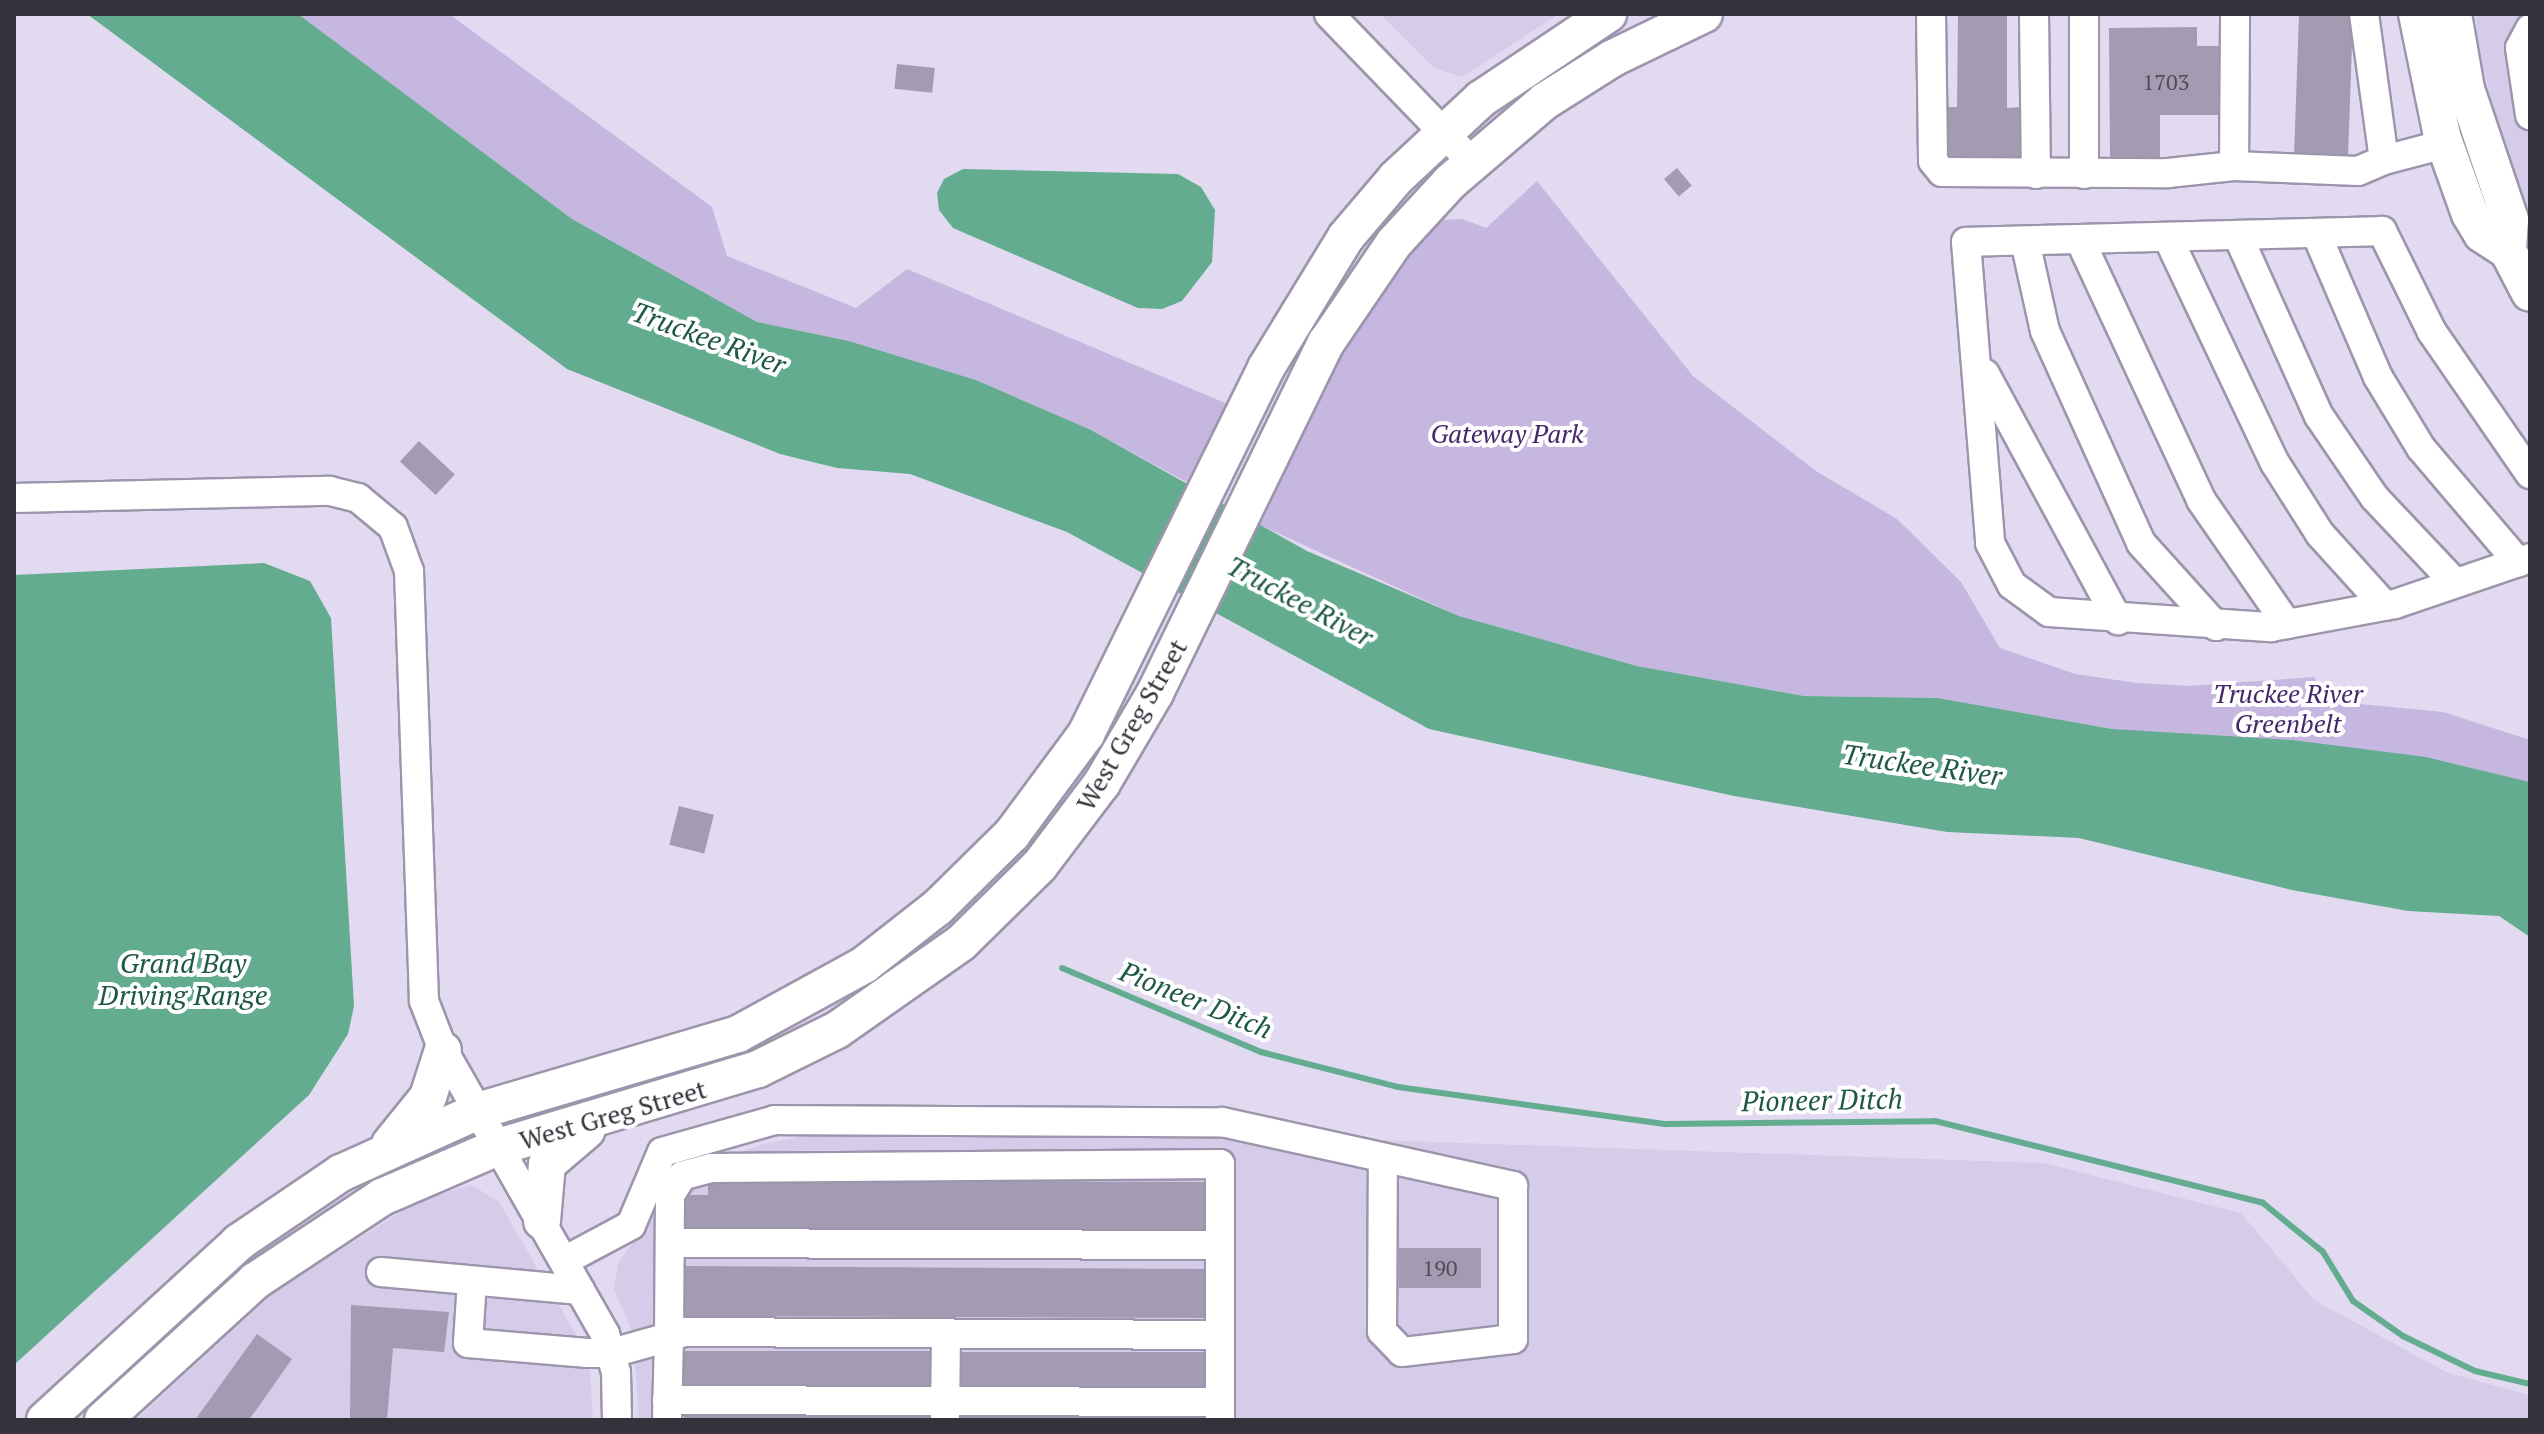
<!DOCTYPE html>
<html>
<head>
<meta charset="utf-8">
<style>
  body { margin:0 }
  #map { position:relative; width:2544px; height:1434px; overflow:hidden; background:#e2daf1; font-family:"PT Serif",serif }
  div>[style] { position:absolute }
  .built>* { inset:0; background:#d5cce9 }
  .green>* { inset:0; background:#c5b7df }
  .water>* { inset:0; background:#64ac90 }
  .stream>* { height:6px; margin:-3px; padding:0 3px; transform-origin:3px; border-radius:3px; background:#64ac90 }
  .building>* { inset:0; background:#a29bb1; transform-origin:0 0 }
  .roads { filter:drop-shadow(2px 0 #9d95ab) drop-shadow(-2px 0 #9d95ab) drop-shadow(0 2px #9d95ab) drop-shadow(0 -2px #9d95ab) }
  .minor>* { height:28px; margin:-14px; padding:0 14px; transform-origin:14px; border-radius:14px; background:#fff }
  .major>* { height:36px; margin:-18px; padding:0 18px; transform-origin:18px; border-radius:18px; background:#fff }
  span { translate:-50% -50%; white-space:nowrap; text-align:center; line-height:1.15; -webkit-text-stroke:8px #fff; paint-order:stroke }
  .number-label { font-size:22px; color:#504c58 }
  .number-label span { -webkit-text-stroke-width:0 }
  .park-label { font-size:26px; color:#45276b; font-style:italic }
  .street-label { font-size:26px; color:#35323b }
  .water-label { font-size:28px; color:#1f5844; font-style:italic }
  .frame { position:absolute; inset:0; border:16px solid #35323b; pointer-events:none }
</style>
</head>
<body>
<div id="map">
  <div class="built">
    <div style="clip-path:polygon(1380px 14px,1559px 14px,1462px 77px,1434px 68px)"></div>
    <div style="clip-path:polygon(2476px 14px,2530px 14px,2530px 214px,2505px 153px,2477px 44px)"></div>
    <div style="clip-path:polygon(827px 1131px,1232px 1135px,2043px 1163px,2241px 1213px,2314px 1300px,2448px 1373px,2530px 1395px,2530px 1420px,639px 1420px,633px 1333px,614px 1290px,618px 1263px,684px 1174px,760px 1145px)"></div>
    <div style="clip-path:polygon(472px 1185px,499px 1202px,589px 1357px,593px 1420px,136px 1420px,278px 1289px,422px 1199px)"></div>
  </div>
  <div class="green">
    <div style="clip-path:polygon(298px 14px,449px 14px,712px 207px,727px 256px,856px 308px,907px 269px,1230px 405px,1190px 484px,1091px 430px,976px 380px,849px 341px,757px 322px,572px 219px)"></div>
    <div style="clip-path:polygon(1537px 181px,1693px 376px,1816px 471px,1897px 519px,1961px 582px,2000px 648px,2075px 674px,2137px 683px,2189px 686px,2315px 677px,2318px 700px,2443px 712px,2530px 740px,2530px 782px,2426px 757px,2112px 729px,1938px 698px,1804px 696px,1637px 666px,1459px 616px,1260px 525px,1341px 348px,1437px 220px,1462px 219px,1486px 228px)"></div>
  </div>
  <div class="water">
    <div style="clip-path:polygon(87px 14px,298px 14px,572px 219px,757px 322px,849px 341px,976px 380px,1091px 430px,1307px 551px,1459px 616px,1637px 666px,1804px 696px,1938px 698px,2112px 729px,2292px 740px,2426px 757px,2530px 782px,2530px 937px,2499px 916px,2408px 911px,2292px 890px,2079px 838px,1947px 832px,1734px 796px,1429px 729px,1067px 532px,910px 474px,837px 468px,780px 454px,567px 369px)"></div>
    <div style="clip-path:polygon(963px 169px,1178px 174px,1201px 187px,1215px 210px,1212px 262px,1182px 301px,1162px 309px,1138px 308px,953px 228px,939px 210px,937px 193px,944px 179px)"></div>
    <div style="clip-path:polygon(264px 563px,310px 581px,331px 618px,354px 1006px,348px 1034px,309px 1095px,14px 1365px,14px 575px)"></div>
  </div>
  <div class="stream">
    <div style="left:1062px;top:968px;width:216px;rotate:22.9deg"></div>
    <div style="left:1261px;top:1052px;width:141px;rotate:14.3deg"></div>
    <div style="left:1398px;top:1087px;width:271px;rotate:7.9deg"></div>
    <div style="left:1666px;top:1124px;width:269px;rotate:-0.6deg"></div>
    <div style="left:1935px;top:1121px;width:338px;rotate:14deg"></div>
    <div style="left:2263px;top:1203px;width:77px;rotate:39.2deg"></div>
    <div style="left:2323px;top:1252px;width:57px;rotate:58.5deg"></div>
    <div style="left:2353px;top:1301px;width:61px;rotate:35deg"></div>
    <div style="left:2403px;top:1336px;width:80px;rotate:25.9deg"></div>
    <div style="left:2475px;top:1371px;width:57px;rotate:13.3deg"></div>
  </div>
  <div class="building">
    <div style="clip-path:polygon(1958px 14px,2007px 14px,2007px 108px,2020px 107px,2021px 157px,1944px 157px,1944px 107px,1957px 107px)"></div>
    <div style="left:2299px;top:14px;width:54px;height:146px;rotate:2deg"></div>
    <div style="clip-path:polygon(2197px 27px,2197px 46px,2222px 46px,2222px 115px,2160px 115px,2160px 157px,2110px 157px,2109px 28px)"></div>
    <div style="left:897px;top:64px;width:38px;height:25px;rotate:6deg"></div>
    <div style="left:1677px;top:168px;width:23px;height:17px;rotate:50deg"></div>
    <div style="left:419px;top:441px;width:49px;height:28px;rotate:43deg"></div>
    <div style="left:679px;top:806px;width:36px;height:40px;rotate:14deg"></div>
    <div style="clip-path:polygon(708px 1180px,1210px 1182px,1210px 1231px,685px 1229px,686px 1195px,708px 1195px)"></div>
    <div style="left:1399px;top:1248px;width:82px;height:40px"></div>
    <div style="clip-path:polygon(685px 1266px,1210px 1269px,1210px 1318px,710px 1316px,710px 1322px,696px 1322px,696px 1316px,685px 1316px)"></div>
    <div style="clip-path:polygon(351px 1305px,449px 1312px,444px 1352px,393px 1348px,387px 1420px,350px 1420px)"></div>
    <div style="clip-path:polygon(257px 1334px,292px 1359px,249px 1420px,195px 1420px)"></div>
    <div style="left:684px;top:1351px;width:253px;height:40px"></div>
    <div style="left:956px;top:1352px;width:253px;height:40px"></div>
    <div style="clip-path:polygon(684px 1409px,936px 1411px,936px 1420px,684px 1420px)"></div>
    <div style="clip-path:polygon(956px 1410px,1208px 1412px,1208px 1420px,956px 1420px)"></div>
  </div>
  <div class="roads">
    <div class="minor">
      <div style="left:1329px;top:14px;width:206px;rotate:46deg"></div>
      <div style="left:1931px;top:14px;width:147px;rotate:89.2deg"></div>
      <div style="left:1933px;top:161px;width:14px;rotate:51deg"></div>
      <div style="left:1942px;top:172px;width:226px;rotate:0.3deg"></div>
      <div style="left:2168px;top:173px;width:66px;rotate:-6.1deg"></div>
      <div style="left:2234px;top:166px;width:124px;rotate:2.3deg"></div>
      <div style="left:2358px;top:171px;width:28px;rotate:-23deg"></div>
      <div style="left:2034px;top:14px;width:160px;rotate:89.3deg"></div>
      <div style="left:2084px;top:14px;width:160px;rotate:90deg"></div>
      <div style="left:2364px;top:14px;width:147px;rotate:82.2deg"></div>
      <div style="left:2384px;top:160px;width:63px;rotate:-14.7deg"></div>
      <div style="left:2530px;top:29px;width:21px;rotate:118deg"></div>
      <div style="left:2520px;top:48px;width:68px;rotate:81.5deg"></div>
      <div style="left:2234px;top:166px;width:152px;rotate:-89.6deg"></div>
      <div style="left:2316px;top:233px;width:157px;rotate:66.7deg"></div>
      <div style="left:2378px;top:377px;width:83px;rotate:58.8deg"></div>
      <div style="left:2421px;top:448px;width:150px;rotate:49.6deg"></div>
      <div style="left:2238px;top:236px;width:197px;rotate:65.8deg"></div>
      <div style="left:2319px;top:416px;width:99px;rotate:55.7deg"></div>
      <div style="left:2375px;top:498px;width:117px;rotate:46.7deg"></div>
      <div style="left:2168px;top:238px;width:249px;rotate:64.6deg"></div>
      <div style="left:2275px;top:463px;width:84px;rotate:57.6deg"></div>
      <div style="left:2320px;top:534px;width:97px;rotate:47.9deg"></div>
      <div style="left:2080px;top:240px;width:287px;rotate:65deg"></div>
      <div style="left:2201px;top:500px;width:151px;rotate:55.3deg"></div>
      <div style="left:2025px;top:241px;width:92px;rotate:77.5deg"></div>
      <div style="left:2045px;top:331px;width:233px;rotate:65.6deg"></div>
      <div style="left:2141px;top:543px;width:112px;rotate:47.9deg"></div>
      <div style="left:1985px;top:374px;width:280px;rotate:61.6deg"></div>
      <div style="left:2530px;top:474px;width:173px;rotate:-124.6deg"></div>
      <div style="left:2432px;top:332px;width:113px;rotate:-116.3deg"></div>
      <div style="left:2382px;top:231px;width:416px;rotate:178.5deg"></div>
      <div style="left:1966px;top:242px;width:302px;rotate:85.4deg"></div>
      <div style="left:1990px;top:543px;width:47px;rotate:62.4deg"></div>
      <div style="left:2012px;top:585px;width:46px;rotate:36.1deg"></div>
      <div style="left:2049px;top:612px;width:223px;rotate:3.9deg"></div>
      <div style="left:2271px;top:627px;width:126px;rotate:-10.5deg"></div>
      <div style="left:2395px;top:604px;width:143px;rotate:-18.8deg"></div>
      <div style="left:14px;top:498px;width:316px;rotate:-1.3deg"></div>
      <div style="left:330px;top:491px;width:29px;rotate:14deg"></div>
      <div style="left:358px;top:498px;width:45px;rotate:39.6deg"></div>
      <div style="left:393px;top:527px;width:47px;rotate:70deg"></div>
      <div style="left:409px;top:571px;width:430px;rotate:88deg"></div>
      <div style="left:424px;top:1001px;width:53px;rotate:68.8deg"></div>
      <div style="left:443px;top:1050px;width:327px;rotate:60.3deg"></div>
      <div style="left:605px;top:1334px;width:40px;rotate:74deg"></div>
      <div style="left:616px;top:1372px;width:48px;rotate:88.8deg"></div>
      <div style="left:670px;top:1243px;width:550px;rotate:0.21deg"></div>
      <div style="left:564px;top:1261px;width:76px;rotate:-28.2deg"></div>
      <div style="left:631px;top:1225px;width:79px;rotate:-67deg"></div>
      <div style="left:662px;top:1152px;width:117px;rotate:-15.8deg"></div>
      <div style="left:775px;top:1120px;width:447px;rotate:0.3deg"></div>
      <div style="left:1222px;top:1122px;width:298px;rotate:12.4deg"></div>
      <div style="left:1513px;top:1186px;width:153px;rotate:90deg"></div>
      <div style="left:1513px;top:1339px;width:112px;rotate:173.3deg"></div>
      <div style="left:1402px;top:1352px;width:29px;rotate:-134deg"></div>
      <div style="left:1382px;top:1331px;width:172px;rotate:-89.7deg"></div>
      <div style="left:381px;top:1272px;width:200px;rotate:5.2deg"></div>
      <div style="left:472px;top:1281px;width:62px;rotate:93.7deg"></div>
      <div style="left:468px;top:1343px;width:120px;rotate:4.8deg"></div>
      <div style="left:588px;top:1353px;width:24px"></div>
      <div style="left:612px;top:1353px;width:59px;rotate:-15.7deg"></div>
      <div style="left:669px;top:1337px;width:16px;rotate:-18deg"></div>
      <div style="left:684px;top:1332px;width:536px;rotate:0.32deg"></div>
      <div style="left:1220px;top:1335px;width:171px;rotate:-90deg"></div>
      <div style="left:1220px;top:1164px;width:509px;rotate:179.55deg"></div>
      <div style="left:711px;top:1168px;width:30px;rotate:165deg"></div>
      <div style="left:682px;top:1176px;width:22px;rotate:122deg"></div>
      <div style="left:670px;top:1195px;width:142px;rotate:90.4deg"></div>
      <div style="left:669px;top:1337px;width:83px;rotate:91.4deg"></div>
      <div style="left:667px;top:1400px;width:553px;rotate:0.21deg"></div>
      <div style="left:945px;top:1417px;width:83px;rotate:-89.3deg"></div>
      <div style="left:1220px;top:1419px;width:84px;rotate:-90deg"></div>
    </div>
    <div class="major">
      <div style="left:2417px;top:14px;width:125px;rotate:78.4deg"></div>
      <div style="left:2442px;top:136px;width:83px;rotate:70.3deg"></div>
      <div style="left:2470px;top:214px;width:23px;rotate:59deg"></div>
      <div style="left:2482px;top:234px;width:31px;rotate:33deg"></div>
      <div style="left:2508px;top:251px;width:47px;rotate:62.4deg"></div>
      <div style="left:2453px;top:14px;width:76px;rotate:80.2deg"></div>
      <div style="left:2466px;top:89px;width:138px;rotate:71.4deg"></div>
      <div style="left:2510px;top:220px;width:31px;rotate:94deg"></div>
      <div style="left:390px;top:1144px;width:60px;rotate:-51deg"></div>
      <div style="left:428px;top:1097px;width:49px;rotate:-72.3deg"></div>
      <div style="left:542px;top:1221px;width:57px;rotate:-85deg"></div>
      <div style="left:547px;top:1164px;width:52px;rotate:-40.4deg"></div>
      <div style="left:45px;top:1420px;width:263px;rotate:-42.5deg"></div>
      <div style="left:239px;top:1242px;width:123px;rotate:-34.1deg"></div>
      <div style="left:341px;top:1173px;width:150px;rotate:-24.3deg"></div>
      <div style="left:478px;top:1111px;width:271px;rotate:-16.5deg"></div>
      <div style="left:738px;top:1034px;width:144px;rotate:-28.7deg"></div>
      <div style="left:864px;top:965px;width:94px;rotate:-38.1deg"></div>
      <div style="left:938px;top:907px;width:104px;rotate:-44.6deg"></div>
      <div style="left:1012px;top:834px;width:124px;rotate:-53.5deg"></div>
      <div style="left:1086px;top:734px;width:408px;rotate:-63.8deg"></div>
      <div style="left:1266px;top:368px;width:153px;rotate:-58.6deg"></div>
      <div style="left:1346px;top:237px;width:77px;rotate:-49.7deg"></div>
      <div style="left:1396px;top:178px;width:116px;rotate:-42.9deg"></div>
      <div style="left:1481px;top:99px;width:153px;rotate:-33.8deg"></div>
      <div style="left:103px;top:1420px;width:206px;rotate:-42.4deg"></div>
      <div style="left:255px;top:1281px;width:152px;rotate:-33.5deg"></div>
      <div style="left:382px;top:1197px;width:126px;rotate:-23.3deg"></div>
      <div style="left:498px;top:1147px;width:271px;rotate:-16.7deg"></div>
      <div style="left:758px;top:1069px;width:88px;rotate:-26.3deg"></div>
      <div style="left:837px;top:1030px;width:151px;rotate:-35.1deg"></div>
      <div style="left:961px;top:943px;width:111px;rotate:-44.6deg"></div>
      <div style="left:1040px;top:865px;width:103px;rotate:-52.9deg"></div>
      <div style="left:1102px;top:783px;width:104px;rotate:-59.5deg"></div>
      <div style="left:1155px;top:693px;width:390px;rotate:-64deg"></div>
      <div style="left:1326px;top:343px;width:121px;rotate:-55.8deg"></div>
      <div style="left:1394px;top:243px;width:83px;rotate:-47.4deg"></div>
      <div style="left:1450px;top:182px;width:125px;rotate:-40.5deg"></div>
      <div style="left:1545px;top:101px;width:80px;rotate:-32.3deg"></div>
      <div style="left:1613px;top:58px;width:101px;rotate:-25.8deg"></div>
    </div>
  </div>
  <div class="number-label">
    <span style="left:2166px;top:82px">1703</span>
    <span style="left:1440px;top:1268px">190</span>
  </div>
  <div class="park-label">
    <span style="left:1507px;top:434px">Gateway Park</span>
    <span style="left:2288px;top:709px">Truckee River<br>Greenbelt</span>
  </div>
  <div class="street-label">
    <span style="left:1132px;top:725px;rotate:-60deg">West Greg Street</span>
    <span style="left:613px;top:1115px;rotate:-16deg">West Greg Street</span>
  </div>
  <div class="water-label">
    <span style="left:709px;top:338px;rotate:20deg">Truckee River</span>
    <span style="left:1300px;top:601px;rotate:28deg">Truckee River</span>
    <span style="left:1922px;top:765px;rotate:8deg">Truckee River</span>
    <span style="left:183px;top:979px">Grand Bay<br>Driving Range</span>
    <span style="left:1196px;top:1000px;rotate:22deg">Pioneer Ditch</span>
    <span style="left:1822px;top:1100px;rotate:-1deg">Pioneer Ditch</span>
  </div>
  <div class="frame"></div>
</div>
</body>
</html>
